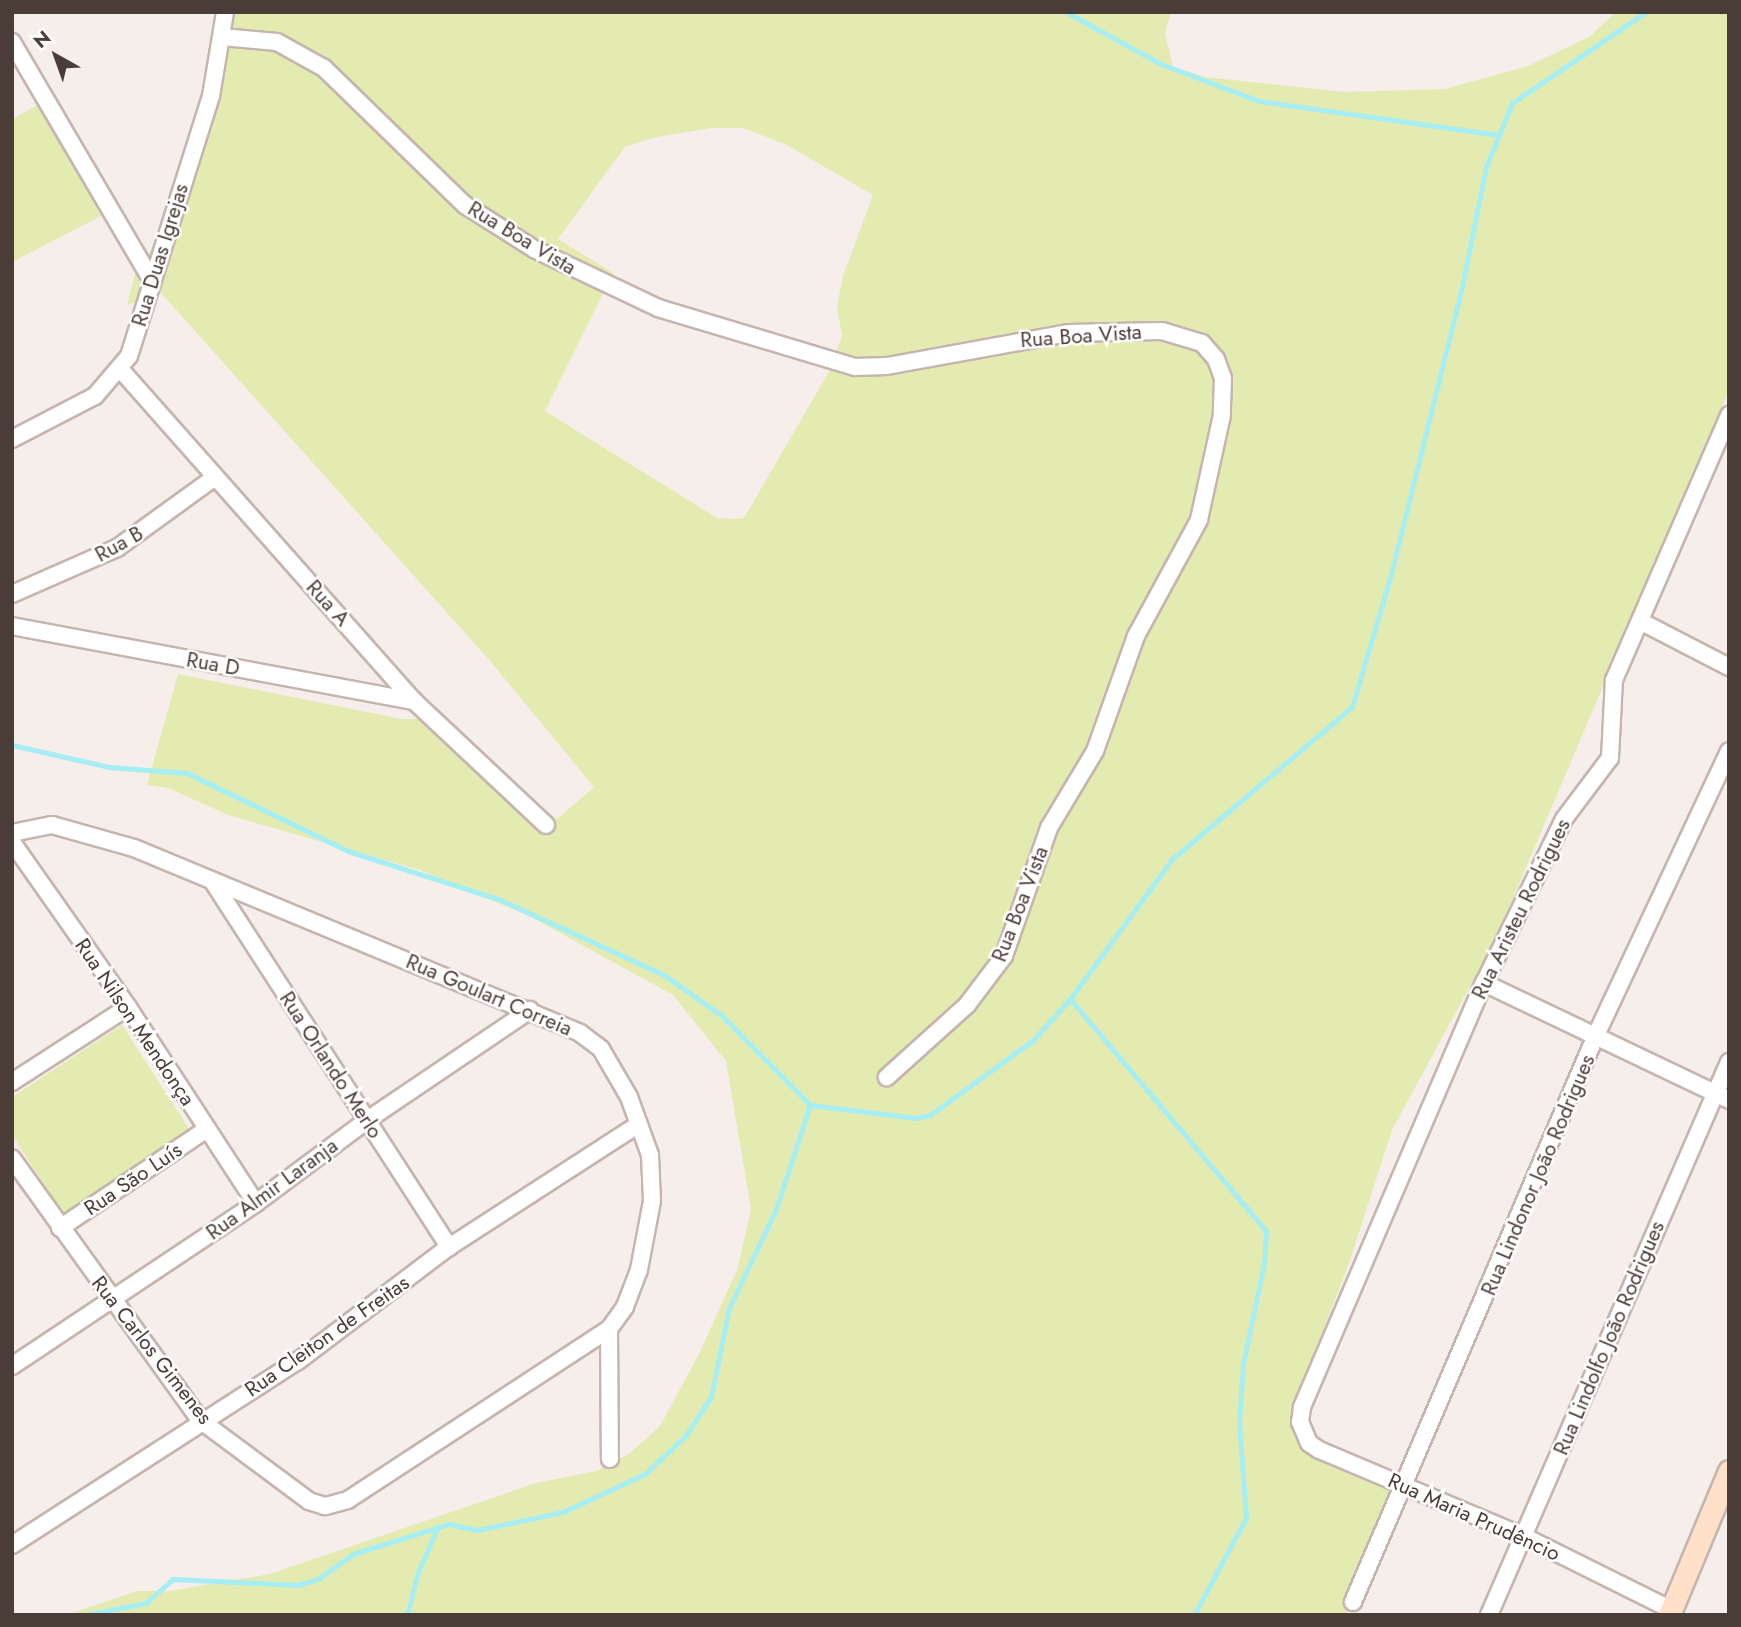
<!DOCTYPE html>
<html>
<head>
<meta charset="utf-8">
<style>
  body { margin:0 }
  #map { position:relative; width:1741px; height:1627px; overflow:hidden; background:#f5eeea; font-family:Jost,sans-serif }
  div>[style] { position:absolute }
  .green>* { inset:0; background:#e4ebb1 }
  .stream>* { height:5px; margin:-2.5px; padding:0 2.5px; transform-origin:2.5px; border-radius:2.5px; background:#a4eef4 }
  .roads { filter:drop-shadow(2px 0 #c5b5ae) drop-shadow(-2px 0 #c5b5ae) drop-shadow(0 2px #c5b5ae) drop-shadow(0 -2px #c5b5ae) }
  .street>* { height:16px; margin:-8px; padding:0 8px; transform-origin:8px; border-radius:8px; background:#fff }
  .secondary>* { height:21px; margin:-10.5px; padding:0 10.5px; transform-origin:10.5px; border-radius:10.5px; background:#ffe1ca }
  span { translate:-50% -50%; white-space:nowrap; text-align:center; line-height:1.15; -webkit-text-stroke:5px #fff; paint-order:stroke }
  .street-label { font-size:21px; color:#4a3c37 }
  .frame { position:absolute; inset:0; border:14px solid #4a3c37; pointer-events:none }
  .north { position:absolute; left:21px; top:21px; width:70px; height:70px; -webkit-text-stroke:5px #fff; paint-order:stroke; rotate:320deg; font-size:19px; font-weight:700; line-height:28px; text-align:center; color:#4a3c37 }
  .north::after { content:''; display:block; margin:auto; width:24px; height:32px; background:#4a3c37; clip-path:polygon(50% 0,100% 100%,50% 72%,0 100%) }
</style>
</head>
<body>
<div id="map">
  <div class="green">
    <div style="clip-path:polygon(evenodd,236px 12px,1171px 12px,1165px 33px,1173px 67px,1205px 77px,1343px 92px,1445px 89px,1528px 66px,1589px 37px,1616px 12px,1729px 12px,1729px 390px,1496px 938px,1392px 1130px,1349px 1263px,1291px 1414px,1300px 1436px,1393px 1486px,1396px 1496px,1345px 1615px,66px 1615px,137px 1591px,169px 1591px,270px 1574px,536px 1483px,596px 1471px,629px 1454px,660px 1426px,698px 1356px,738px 1268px,751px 1209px,726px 1061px,673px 995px,531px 917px,420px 870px,228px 815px,168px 788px,147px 785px,178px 674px,402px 719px,422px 719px,542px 832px,594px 787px,491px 662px,161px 293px,127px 305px,136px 270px,174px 221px,236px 12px,712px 128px,743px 128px,785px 144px,873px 195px,843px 276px,837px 307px,842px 335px,830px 370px,744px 518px,737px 519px,717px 518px,545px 411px,613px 273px,558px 239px,625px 147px,656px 137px,712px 128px)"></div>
    <div style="clip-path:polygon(40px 104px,101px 216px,12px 262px,12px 119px)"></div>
    <div style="clip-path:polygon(122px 1025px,191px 1132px,64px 1215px,12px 1135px,12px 1097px)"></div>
  </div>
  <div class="stream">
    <div style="left:1066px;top:12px;width:108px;rotate:28.7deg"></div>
    <div style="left:1161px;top:64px;width:105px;rotate:20.7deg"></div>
    <div style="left:1259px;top:101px;width:242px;rotate:8.1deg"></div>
    <div style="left:12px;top:745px;width:99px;rotate:12.8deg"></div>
    <div style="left:109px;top:767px;width:78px;rotate:4.4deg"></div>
    <div style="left:187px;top:773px;width:179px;rotate:25.8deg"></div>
    <div style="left:348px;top:851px;width:161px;rotate:17.8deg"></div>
    <div style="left:501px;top:900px;width:179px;rotate:24.7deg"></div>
    <div style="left:664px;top:975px;width:70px;rotate:35.1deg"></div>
    <div style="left:721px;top:1015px;width:127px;rotate:45.3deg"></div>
    <div style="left:810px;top:1105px;width:107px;rotate:7deg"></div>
    <div style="left:916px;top:1118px;width:14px;rotate:-12deg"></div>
    <div style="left:930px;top:1115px;width:126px;rotate:-36deg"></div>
    <div style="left:1032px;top:1041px;width:57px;rotate:-47.9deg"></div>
    <div style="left:1070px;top:999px;width:173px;rotate:-53.9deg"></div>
    <div style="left:1172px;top:859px;width:236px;rotate:-40.2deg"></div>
    <div style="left:1352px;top:707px;width:134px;rotate:-73.6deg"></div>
    <div style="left:1390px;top:578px;width:296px;rotate:-76.1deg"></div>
    <div style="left:1461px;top:291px;width:126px;rotate:-78.6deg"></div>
    <div style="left:1486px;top:167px;width:69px;rotate:-67.9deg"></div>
    <div style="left:1512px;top:103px;width:162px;rotate:-34.2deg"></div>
    <div style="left:1070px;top:999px;width:304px;rotate:49.8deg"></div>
    <div style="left:1266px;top:1231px;width:33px;rotate:93deg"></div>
    <div style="left:1264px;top:1264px;width:102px;rotate:101.9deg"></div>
    <div style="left:1243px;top:1364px;width:58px;rotate:93.9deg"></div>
    <div style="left:1239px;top:1422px;width:96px;rotate:85.8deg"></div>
    <div style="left:1246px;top:1518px;width:110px;rotate:118.2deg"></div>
    <div style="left:85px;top:1615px;width:62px;rotate:-11.1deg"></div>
    <div style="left:146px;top:1603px;width:36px;rotate:-42deg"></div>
    <div style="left:173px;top:1579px;width:125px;rotate:2.7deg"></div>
    <div style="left:298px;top:1585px;width:21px;rotate:-17deg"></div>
    <div style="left:318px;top:1579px;width:43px;rotate:-35.5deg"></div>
    <div style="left:353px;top:1554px;width:101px;rotate:-17.4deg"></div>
    <div style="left:449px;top:1524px;width:30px;rotate:12deg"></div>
    <div style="left:478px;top:1530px;width:87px;rotate:-12deg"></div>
    <div style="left:563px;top:1512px;width:90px;rotate:-24.9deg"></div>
    <div style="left:645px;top:1474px;width:57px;rotate:-43.6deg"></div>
    <div style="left:686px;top:1435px;width:45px;rotate:-56.7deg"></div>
    <div style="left:711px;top:1397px;width:91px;rotate:-78.6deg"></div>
    <div style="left:729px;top:1308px;width:110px;rotate:-64.6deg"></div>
    <div style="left:776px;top:1209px;width:109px;rotate:-71.9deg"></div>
    <div style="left:407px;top:1615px;width:44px;rotate:-75.7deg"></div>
    <div style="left:418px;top:1572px;width:47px;rotate:-66.2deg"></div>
  </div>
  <div class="roads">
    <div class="street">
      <div style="left:222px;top:37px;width:55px;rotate:5.2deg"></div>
      <div style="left:277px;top:42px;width:54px;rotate:29deg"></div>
      <div style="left:324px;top:68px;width:197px;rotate:44.2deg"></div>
      <div style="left:465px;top:205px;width:82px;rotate:32.5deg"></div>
      <div style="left:534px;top:249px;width:137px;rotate:25.4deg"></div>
      <div style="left:658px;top:308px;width:206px;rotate:16.7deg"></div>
      <div style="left:855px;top:367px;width:32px;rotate:-2deg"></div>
      <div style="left:887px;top:366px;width:185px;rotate:-10.3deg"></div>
      <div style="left:1069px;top:333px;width:93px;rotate:-1.2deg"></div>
      <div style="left:1162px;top:331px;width:42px;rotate:16.7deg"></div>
      <div style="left:1202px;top:343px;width:21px;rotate:49deg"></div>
      <div style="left:1216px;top:359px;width:20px;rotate:70deg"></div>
      <div style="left:1223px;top:378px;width:37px;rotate:92deg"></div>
      <div style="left:1222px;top:415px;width:107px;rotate:102.4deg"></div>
      <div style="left:1199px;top:520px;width:132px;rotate:118.5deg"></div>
      <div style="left:1136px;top:636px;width:122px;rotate:109.6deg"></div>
      <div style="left:1095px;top:751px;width:90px;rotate:120.9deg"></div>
      <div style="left:1049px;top:828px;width:136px;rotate:109.4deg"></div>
      <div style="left:1004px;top:956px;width:61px;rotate:127.1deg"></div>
      <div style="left:967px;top:1005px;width:108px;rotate:138deg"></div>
      <div style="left:12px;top:42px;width:275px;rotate:59.6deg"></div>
      <div style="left:121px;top:370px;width:442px;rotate:48.5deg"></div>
      <div style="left:414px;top:701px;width:181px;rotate:43.2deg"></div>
      <div style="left:12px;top:439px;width:93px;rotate:-27.4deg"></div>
      <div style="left:95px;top:396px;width:52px;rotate:-49.6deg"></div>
      <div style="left:129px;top:356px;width:273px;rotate:-72.5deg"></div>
      <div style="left:211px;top:96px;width:85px;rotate:-80.5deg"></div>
      <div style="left:12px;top:594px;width:115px;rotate:-23.7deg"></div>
      <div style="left:117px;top:548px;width:121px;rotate:-35.9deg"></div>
      <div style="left:1640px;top:621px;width:100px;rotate:27.3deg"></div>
      <div style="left:12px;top:626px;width:409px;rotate:10.6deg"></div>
      <div style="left:12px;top:833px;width:41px;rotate:-11.3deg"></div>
      <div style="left:52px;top:825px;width:85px;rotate:15.7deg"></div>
      <div style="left:134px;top:848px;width:483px;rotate:22.5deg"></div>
      <div style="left:580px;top:1033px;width:26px;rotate:37deg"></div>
      <div style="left:601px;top:1049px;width:56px;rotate:59.7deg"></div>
      <div style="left:629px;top:1097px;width:62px;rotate:70.1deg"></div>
      <div style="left:650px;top:1155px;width:46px;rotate:87.5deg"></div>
      <div style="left:652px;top:1201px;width:70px;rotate:100.7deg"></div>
      <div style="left:639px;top:1270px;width:40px;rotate:111deg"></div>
      <div style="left:625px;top:1307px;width:27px;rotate:126deg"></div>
      <div style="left:609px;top:1329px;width:312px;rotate:146.8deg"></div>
      <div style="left:348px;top:1500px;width:24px;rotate:165deg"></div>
      <div style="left:325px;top:1506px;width:17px;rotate:-163deg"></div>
      <div style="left:309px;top:1501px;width:136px;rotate:-143.4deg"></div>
      <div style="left:200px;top:1420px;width:322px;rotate:-125.7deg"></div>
      <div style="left:12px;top:842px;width:202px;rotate:54.9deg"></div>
      <div style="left:128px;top:1007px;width:234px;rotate:56.9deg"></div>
      <div style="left:213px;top:882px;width:435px;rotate:57.1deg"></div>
      <div style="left:1484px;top:983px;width:272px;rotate:25.5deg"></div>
      <div style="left:12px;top:1082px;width:138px;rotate:-32.9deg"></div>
      <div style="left:60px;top:1228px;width:177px;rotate:-34deg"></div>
      <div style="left:609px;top:1329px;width:130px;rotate:89.6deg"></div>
      <div style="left:12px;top:1366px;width:293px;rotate:-33.7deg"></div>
      <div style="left:256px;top:1203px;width:137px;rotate:-36.7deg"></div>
      <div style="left:366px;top:1121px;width:198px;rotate:-34.1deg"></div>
      <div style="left:12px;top:1545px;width:340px;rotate:-32.8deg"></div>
      <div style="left:298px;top:1361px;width:189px;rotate:-37.1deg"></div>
      <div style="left:449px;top:1247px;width:226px;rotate:-32.9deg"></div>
      <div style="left:1353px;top:1602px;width:619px;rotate:-66.79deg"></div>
      <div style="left:1597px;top:1033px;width:311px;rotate:-64.9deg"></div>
      <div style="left:1672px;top:1610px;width:166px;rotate:-153.6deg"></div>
      <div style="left:1523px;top:1536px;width:221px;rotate:-157.1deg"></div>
      <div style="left:1319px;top:1450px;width:12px;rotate:-145deg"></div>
      <div style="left:1309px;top:1443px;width:23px;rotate:-113deg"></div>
      <div style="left:1300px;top:1422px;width:15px;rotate:-82deg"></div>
      <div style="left:1302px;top:1407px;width:461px;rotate:-66.8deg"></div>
      <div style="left:1484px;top:983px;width:182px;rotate:-64deg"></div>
      <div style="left:1564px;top:819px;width:76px;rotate:-53deg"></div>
      <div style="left:1610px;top:758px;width:78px;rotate:-87.1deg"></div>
      <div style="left:1614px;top:680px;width:289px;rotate:-66.5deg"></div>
      <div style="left:1489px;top:1615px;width:603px;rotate:-66.54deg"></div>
    </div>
    <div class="secondary">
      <div style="left:1669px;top:1615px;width:156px;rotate:-67.4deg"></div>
    </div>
  </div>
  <div class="street-label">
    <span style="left:522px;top:238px;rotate:31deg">Rua Boa Vista</span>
    <span style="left:160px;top:255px;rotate:-73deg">Rua Duas Igrejas</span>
    <span style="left:1081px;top:336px;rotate:-4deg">Rua Boa Vista</span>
    <span style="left:119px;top:544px;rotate:-29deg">Rua B</span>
    <span style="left:328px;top:603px;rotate:48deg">Rua A</span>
    <span style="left:213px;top:664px;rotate:10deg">Rua D</span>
    <span style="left:1020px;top:904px;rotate:-69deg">Rua Boa Vista</span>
    <span style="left:1521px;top:909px;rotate:-64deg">Rua Aristeu Rodrigues</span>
    <span style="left:489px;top:995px;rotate:23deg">Rua Goulart Correia</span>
    <span style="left:135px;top:1022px;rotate:56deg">Rua Nilson Mendonça</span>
    <span style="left:331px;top:1065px;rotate:57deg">Rua Orlando Merlo</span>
    <span style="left:1538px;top:1175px;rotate:-67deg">Rua Lindonor João Rodrigues</span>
    <span style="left:133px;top:1179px;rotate:-34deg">Rua São Luís</span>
    <span style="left:272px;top:1189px;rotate:-36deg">Rua Almir Laranja</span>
    <span style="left:327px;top:1336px;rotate:-35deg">Rua Cleiton de Freitas</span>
    <span style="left:1609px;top:1338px;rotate:-67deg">Rua Lindolfo João Rodrigues</span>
    <span style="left:152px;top:1350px;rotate:52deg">Rua Carlos Gimenes</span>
    <span style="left:1474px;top:1517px;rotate:24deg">Rua Maria Prudêncio</span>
  </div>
  <div class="frame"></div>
  <div class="north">N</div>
</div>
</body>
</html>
